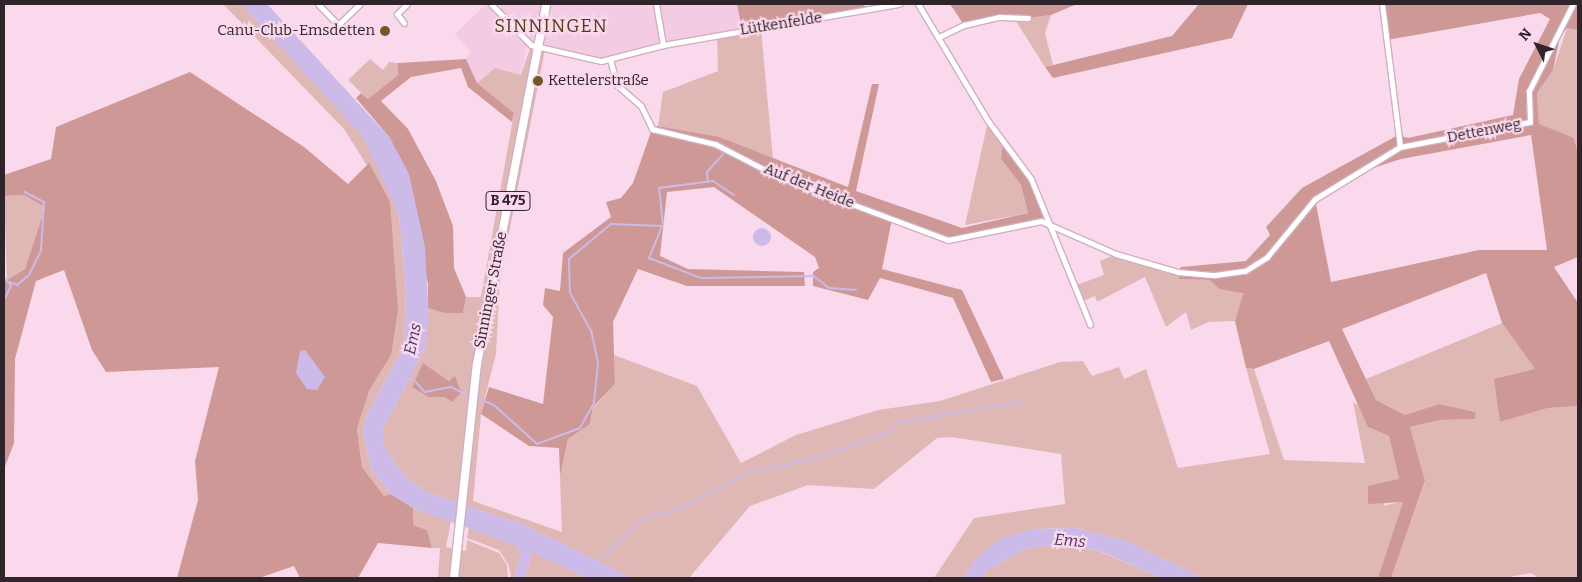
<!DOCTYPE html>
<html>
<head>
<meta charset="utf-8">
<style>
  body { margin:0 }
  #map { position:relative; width:1582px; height:582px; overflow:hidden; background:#fbd9ed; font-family:Bitter,serif }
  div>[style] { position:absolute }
  .built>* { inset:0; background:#f3cbe2 }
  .green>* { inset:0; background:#dfb8b6 }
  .forest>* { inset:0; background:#ce9896 }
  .water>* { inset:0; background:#ccbbe8 }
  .round { border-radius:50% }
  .stream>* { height:2px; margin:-1px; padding:0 1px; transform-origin:1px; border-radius:1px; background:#ccbbe8 }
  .roads { filter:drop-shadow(1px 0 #cfafc2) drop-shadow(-1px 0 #cfafc2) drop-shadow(0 1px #cfafc2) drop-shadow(0 -1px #cfafc2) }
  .minor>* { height:5px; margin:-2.5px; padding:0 2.5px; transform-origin:2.5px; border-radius:2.5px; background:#fff }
  .primary>* { height:8px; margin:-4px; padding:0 4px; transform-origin:4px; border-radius:4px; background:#fff }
  .dots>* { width:14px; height:14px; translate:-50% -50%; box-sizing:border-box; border:2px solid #fbd9ed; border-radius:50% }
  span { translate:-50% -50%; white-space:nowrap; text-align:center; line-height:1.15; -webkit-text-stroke:4.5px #fbd9ed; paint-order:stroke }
  .shield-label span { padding:1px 4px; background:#fbd9ed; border:1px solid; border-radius:4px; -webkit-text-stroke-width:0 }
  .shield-label { font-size:14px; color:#30242b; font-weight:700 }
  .street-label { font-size:15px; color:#30242b }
  .poi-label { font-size:15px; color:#30242b }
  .right { translate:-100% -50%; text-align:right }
  .left { translate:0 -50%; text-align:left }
  .water-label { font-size:16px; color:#483067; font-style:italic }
  .quarter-label { font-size:18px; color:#503c16; letter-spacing:1px }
  .frame { position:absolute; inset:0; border:5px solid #30242b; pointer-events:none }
  .north { position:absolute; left:1512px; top:20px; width:50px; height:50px; -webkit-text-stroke:4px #fbd9ed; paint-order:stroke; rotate:311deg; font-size:14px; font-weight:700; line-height:20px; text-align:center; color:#30242b }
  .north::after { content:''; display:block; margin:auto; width:18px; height:22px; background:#30242b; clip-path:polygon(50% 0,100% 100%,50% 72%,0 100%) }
</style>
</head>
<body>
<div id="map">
  <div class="built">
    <div style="clip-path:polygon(486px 4px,499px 12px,501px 4px,737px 4px,742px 30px,601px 61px,527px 47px,521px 76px,495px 68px,477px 83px,466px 59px,471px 52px,455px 34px)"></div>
  </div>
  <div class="green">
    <div style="clip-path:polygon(223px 4px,241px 4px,342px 113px,364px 138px,390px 189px,399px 216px,406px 289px,404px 347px,367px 414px,363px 433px,371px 468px,391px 494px,384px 496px,362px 467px,357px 429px,369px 391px,391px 355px,390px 202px,344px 129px)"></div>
    <div style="clip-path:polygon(1051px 15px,1045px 33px,1053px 65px,1045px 67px,1014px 18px)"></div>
    <div style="clip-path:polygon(1567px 28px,1578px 30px,1578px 154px,1574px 138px,1539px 125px,1537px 93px,1553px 70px)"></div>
    <div style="clip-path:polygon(761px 29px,773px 159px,716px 137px,658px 126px,663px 92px,718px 71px,717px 34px)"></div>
    <div style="clip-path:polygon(evenodd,531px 45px,545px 50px,500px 278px,496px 354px,481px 414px,473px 501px,562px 532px,560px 476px,568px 439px,590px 424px,593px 408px,615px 384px,614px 355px,697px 386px,741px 463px,796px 435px,878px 410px,940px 401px,1060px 362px,1083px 361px,1092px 376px,1119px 367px,1124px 379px,1146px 369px,1178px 468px,1270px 454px,1246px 368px,1254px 369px,1284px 460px,1365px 463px,1353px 402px,1362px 408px,1368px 427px,1389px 436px,1399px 479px,1383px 506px,1404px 501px,1378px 578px,1203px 578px,1126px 541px,1076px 528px,1032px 529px,976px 559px,963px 578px,934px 578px,974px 518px,1065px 504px,1061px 454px,951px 437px,937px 438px,874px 489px,808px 485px,750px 506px,689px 578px,632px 578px,524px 525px,429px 493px,408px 479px,395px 464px,383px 443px,383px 429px,425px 348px,428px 308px,463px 313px,466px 297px,481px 297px,514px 113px,477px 83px,495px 68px,521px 75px,531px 45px,423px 363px,449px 381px,455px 377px,452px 402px,420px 372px,423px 363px)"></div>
    <div style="clip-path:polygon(370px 59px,383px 70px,389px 62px,398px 63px,398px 75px,368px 99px,348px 80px)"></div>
    <div style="clip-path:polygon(988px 121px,1003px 141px,1001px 159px,1021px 185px,1028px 213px,965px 225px)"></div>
    <div style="clip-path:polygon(24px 195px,45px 206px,25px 269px,7px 280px,4px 196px)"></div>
    <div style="clip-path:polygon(1116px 254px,1178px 272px,1179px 279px,1211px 280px,1219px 289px,1243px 292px,1235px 321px,1209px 322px,1191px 330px,1186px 312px,1166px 327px,1145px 277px,1097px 302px,1095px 296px,1081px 302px,1074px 286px,1104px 275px,1100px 261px)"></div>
    <div style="clip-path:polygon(1502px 323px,1535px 369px,1500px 422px,1548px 408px,1578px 406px,1578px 578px,1539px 578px,1531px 573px,1504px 578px,1391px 578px,1425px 482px,1410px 427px,1440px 420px,1475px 419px,1476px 412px,1439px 404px,1405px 415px,1376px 400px,1366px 379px)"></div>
    <div style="clip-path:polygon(413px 508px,451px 521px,446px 547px,466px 551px,467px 540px,499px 553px,507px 565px,508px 578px,438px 578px,440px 548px,432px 548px,427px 530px,413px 525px)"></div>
    <div style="clip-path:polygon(469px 527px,515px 545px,521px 553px,515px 578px,511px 578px,509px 566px,499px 550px,467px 538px)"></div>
    <div style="clip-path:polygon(1054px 545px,1096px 550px,1162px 578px,983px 578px,988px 570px,1025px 549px)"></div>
    <div style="clip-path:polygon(532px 552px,543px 556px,587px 578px,525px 578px)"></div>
  </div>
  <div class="forest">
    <div style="clip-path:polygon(737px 4px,864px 4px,866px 10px,742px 30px)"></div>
    <div style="clip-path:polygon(950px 4px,1077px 4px,1051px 15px,964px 25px)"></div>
    <div style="clip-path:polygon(1199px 4px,1248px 4px,1232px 38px,1053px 78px,1045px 67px,1172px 36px)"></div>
    <div style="clip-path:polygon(evenodd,1382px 4px,1578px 4px,1578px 30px,1567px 28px,1560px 37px,1553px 70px,1537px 93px,1539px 124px,1574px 138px,1578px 154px,1578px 257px,1554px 267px,1578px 303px,1578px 406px,1548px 408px,1500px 422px,1494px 379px,1535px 369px,1502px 323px,1486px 273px,1342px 329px,1376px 400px,1405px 415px,1439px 404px,1476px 412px,1475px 419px,1440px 420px,1410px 427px,1425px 481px,1391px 578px,1378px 578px,1403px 502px,1368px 504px,1368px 486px,1399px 479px,1389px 436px,1368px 427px,1329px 341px,1254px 369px,1246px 368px,1235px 321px,1243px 293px,1219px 289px,1210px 280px,1179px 279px,1178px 272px,1181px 267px,1246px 261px,1270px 235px,1266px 227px,1302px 188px,1398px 135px,1408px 138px,1513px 115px,1519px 79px,1550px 19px,1540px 13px,1387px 40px,1382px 4px,1531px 135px,1547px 250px,1479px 250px,1331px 282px,1315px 199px,1355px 174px,1401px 159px,1531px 135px)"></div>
    <div style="clip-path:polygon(466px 59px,477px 83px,514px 113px,512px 122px,468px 87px,461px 68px,411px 77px,381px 101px,408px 129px,436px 181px,453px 226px,454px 268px,466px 297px,463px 313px,445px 313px,428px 308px,428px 284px,390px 138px,356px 98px,361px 93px,368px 99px,398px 75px,398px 63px)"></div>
    <div style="clip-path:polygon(190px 72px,304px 147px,348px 184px,369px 163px,390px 202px,398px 310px,391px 355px,369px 391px,357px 429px,362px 467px,384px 496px,391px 494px,413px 508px,413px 525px,427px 530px,432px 548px,378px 543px,358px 578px,300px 578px,294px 566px,259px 578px,177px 578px,198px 500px,195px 461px,219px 367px,106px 372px,92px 350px,64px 270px,36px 281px,15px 359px,14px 443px,4px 469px,4px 277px,7px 280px,25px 269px,45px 207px,24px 195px,4px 196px,4px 175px,51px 159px,56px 127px)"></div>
    <div style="clip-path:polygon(872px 84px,879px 84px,856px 191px,962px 228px,1028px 213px,1021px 185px,1001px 159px,1003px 141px,1031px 179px,1049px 222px,948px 240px,892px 219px,882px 269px,962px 290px,1004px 379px,991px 382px,953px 298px,880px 278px,868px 300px,813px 286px,813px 272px,819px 268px,815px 257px,714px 187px,667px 192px,660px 256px,688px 269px,804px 272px,805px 286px,687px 286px,638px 269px,613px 322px,615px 384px,593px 407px,590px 424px,568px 439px,560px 476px,559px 448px,529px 446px,481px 414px,489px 387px,543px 404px,553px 317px,543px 305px,545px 288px,560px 291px,563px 253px,611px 217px,606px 202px,621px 198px,633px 183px,652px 129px,658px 126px,719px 137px,848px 187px)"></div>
    <div style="clip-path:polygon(423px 363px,449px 381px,455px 376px,461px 393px,452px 402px,445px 397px,429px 397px,412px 387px)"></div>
  </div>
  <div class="water">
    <div style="clip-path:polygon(241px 4px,268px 5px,390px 138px,409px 174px,425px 247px,429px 321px,425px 348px,383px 429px,383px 443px,395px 464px,408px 479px,429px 493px,524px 525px,632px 578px,587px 578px,532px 552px,525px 578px,515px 578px,521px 553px,515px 545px,413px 508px,391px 494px,371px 468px,363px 433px,367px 414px,404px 347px,406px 289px,399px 216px,364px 138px)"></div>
    <div class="round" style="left:753px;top:228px;width:18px;height:18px"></div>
    <div style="clip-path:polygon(305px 350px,325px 377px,317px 390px,307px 389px,296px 373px,300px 351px)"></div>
    <div style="clip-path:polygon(1076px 528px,1126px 541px,1203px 578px,1162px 578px,1097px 550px,1054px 545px,1025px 549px,988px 570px,983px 578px,963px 578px,976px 559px,1000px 539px,1032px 529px)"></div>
  </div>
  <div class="stream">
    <div style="left:708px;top:182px;width:10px;rotate:-96deg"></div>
    <div style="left:707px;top:172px;width:24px;rotate:-48deg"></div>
    <div style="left:663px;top:225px;width:37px;rotate:-96deg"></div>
    <div style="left:659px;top:188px;width:54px;rotate:-7.4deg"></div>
    <div style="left:713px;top:181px;width:25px;rotate:34deg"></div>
    <div style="left:4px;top:277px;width:11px;rotate:52deg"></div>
    <div style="left:11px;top:286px;width:16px;rotate:117deg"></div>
    <div style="left:9px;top:282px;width:9px;rotate:21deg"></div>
    <div style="left:17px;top:285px;width:16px;rotate:-40deg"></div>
    <div style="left:29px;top:275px;width:28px;rotate:-64deg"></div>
    <div style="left:41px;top:250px;width:48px;rotate:-86.4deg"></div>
    <div style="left:44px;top:202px;width:22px;rotate:-153deg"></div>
    <div style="left:410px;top:376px;width:22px;rotate:47deg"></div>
    <div style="left:425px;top:392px;width:26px;rotate:-11deg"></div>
    <div style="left:451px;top:387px;width:22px;rotate:27deg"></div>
    <div style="left:475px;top:397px;width:21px;rotate:23deg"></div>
    <div style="left:494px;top:405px;width:58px;rotate:42.2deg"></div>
    <div style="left:537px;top:444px;width:46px;rotate:-20.4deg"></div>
    <div style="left:580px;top:428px;width:29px;rotate:-61deg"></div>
    <div style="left:594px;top:403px;width:40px;rotate:-84.3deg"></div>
    <div style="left:598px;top:363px;width:33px;rotate:-102deg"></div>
    <div style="left:591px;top:331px;width:43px;rotate:-118.9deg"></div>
    <div style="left:570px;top:293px;width:34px;rotate:-92deg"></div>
    <div style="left:569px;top:259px;width:55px;rotate:-39.8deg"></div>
    <div style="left:611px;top:224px;width:51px;rotate:2.2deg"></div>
    <div style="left:662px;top:226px;width:35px;rotate:112deg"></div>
    <div style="left:649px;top:258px;width:56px;rotate:21deg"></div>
    <div style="left:701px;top:278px;width:113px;rotate:-1deg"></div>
    <div style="left:814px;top:276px;width:19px;rotate:39deg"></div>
    <div style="left:829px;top:288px;width:27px;rotate:4deg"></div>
    <div style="left:599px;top:560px;width:60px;rotate:-43deg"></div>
    <div style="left:643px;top:519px;width:41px;rotate:-15.8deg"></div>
    <div style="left:682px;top:508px;width:74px;rotate:-28.3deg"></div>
    <div style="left:747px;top:473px;width:72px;rotate:-12.1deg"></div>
    <div style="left:817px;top:458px;width:77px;rotate:-19.9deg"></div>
    <div style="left:889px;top:432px;width:14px;rotate:-45deg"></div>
    <div style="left:899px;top:422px;width:125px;rotate:-9.2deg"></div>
  </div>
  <div class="roads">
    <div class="minor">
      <div style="left:318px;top:4px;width:29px;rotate:46deg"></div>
      <div style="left:338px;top:25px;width:30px;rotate:-44deg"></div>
      <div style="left:491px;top:4px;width:57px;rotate:45.7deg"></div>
      <div style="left:531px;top:45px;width:72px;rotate:12.9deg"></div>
      <div style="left:601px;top:61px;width:64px;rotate:-14.5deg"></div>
      <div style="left:663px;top:45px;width:240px;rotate:-9.9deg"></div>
      <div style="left:656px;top:4px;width:42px;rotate:80.3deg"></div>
      <div style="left:918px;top:4px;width:136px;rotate:59.1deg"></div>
      <div style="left:988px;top:121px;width:72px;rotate:53.4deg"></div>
      <div style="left:1031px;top:179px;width:157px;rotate:67.9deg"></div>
      <div style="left:1382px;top:4px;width:144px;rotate:82.8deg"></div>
      <div style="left:404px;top:23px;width:11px;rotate:-128deg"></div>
      <div style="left:397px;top:14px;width:14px;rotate:-45deg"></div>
      <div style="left:939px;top:37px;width:28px;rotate:-26deg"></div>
      <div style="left:964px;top:25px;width:36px;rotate:-13deg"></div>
      <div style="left:999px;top:17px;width:29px;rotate:2deg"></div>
      <div style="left:610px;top:59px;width:27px;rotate:75deg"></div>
      <div style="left:617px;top:85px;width:32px;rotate:41deg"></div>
      <div style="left:641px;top:106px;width:25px;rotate:64deg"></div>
      <div style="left:652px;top:129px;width:65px;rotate:13.4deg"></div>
      <div style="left:715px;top:144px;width:70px;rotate:27.3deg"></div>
      <div style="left:777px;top:176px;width:183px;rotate:20.5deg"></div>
      <div style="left:948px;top:240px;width:95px;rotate:-11.5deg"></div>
      <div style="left:1041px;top:221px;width:82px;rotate:23.7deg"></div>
      <div style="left:1116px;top:254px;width:65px;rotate:16.2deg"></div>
      <div style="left:1178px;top:272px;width:37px;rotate:5deg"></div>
      <div style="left:1215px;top:275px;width:30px;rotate:-8deg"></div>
      <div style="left:1245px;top:271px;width:26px;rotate:-32deg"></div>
      <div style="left:1267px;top:257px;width:75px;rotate:-50.4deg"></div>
      <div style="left:1315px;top:199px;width:100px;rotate:-31.5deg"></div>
      <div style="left:1400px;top:147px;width:132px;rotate:-10.9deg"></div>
      <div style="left:1530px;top:122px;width:31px;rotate:-92deg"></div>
      <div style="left:1529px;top:91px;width:97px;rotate:-63.2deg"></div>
    </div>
    <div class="primary">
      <div style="left:454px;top:578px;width:215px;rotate:-83.9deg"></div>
      <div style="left:477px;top:364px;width:367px;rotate:-79.1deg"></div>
    </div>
  </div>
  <div class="dots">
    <div style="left:385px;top:31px;background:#725829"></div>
    <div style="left:538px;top:81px;background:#725829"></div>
  </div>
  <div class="shield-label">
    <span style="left:508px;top:201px">B 475</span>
  </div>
  <div class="street-label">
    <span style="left:781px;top:24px;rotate:-9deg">Lütkenfelde</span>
    <span style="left:1484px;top:131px;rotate:-11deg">Dettenweg</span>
    <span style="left:809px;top:186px;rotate:22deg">Auf der Heide</span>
    <span style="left:491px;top:290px;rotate:-79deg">Sinninger Straße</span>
  </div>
  <div class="poi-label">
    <span class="right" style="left:375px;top:31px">Canu-Club-Emsdetten</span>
    <span class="left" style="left:548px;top:81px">Kettelerstraße</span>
  </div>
  <div class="water-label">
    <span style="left:413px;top:339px;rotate:-78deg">Ems</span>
    <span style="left:1070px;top:541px;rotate:5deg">Ems</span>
  </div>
  <div class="quarter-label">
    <span style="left:551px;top:26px">SINNINGEN</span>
  </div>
  <div class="frame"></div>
  <div class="north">N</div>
</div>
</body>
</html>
